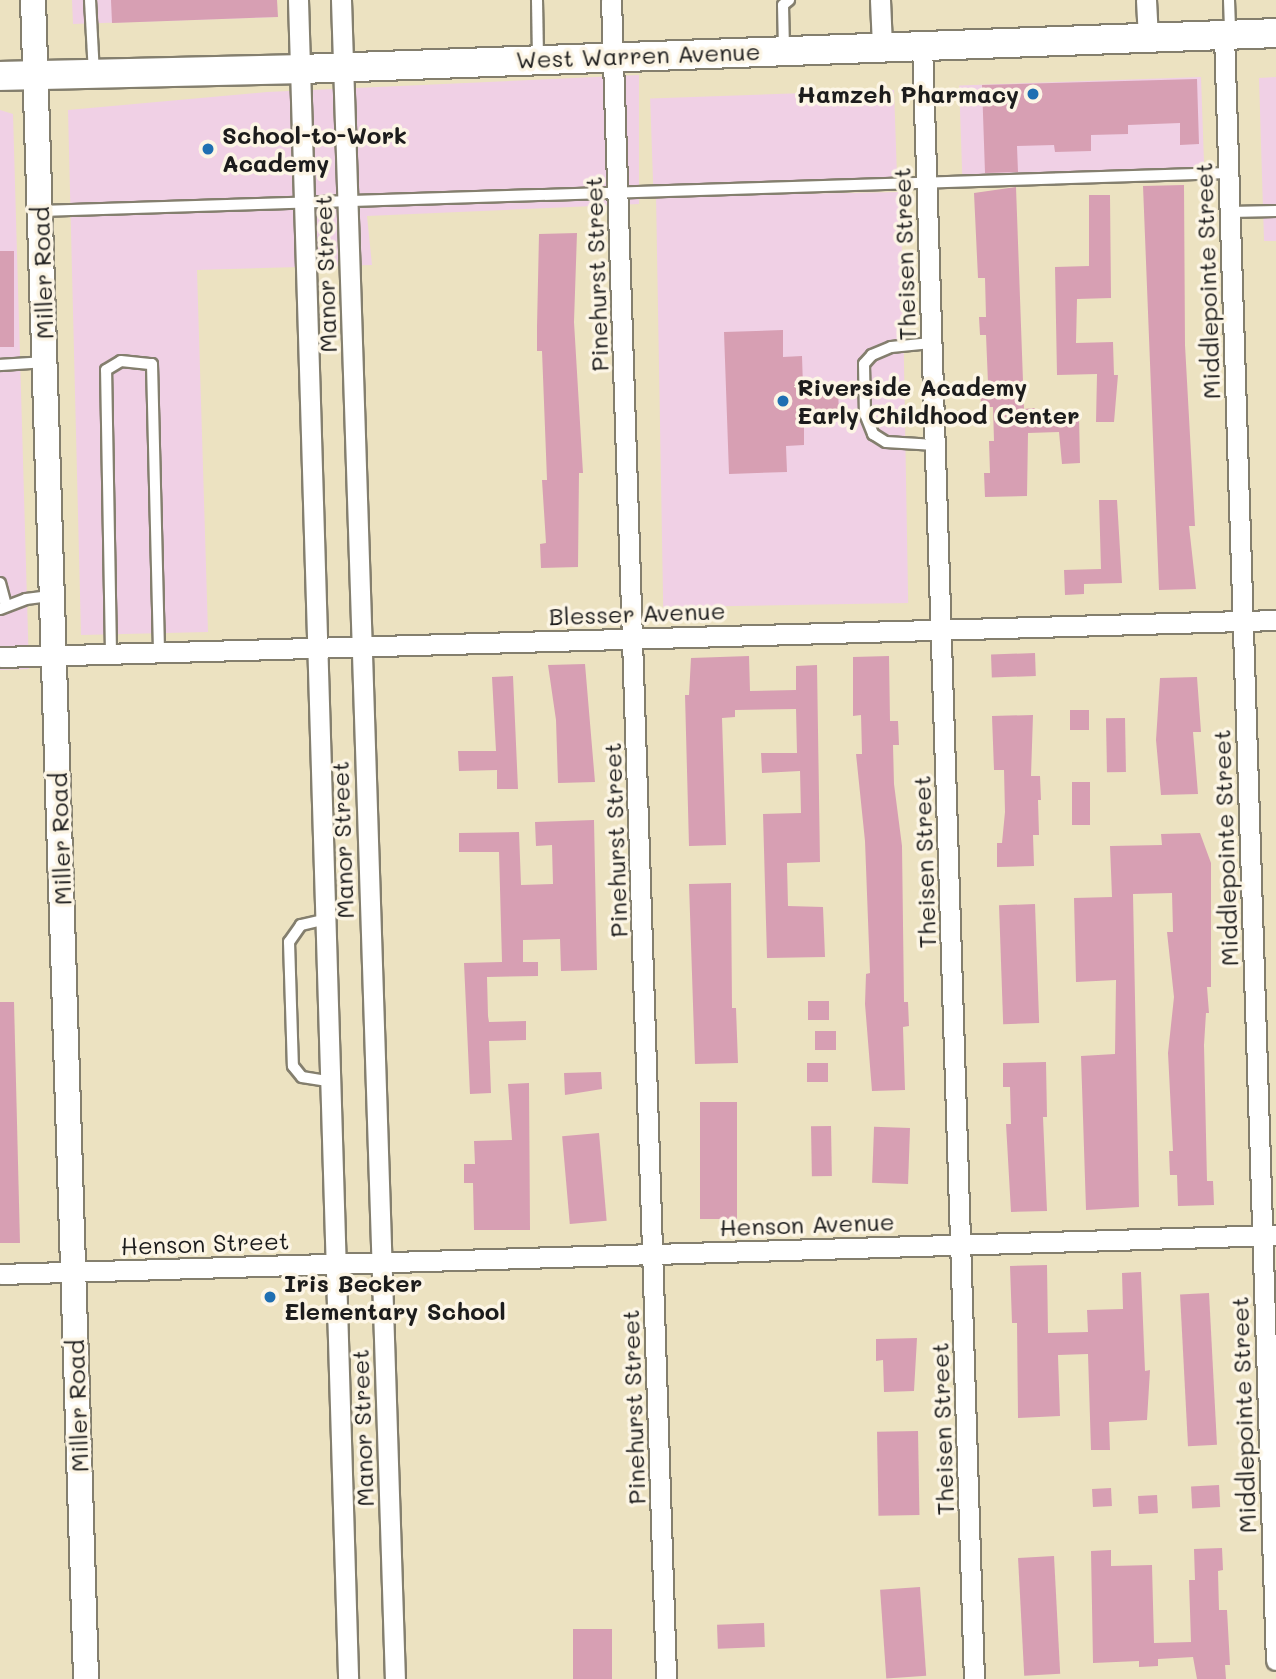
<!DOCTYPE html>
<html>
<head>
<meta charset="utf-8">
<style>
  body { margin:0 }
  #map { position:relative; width:1276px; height:1679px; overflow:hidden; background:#ece2c1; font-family:Mali,sans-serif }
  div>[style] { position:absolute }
  .built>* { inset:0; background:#f0d0e5; transform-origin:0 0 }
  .building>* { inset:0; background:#d79fb3; transform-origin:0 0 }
  .roads { filter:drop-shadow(2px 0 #847f6e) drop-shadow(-2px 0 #847f6e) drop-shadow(0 2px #847f6e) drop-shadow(0 -2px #847f6e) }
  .service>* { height:10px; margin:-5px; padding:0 5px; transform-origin:5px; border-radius:5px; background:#fff }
  .minor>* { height:19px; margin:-9.5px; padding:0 9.5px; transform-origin:9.5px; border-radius:9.5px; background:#fff }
  .tertiary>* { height:24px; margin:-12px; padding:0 12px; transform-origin:12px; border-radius:12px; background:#fff }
  .secondary>* { height:28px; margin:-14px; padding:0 14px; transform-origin:14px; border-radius:14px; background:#fff }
  .dots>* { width:19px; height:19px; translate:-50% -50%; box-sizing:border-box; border:4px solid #fcf5e5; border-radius:50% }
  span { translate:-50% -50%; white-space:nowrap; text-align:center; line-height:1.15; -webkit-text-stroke:7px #fcf5e5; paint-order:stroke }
  .street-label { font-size:24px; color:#1c1c1c }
  .poi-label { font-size:24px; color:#1c1c1c; font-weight:700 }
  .right { translate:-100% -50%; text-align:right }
  .left { translate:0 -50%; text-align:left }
</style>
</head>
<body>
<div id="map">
  <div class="built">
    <div style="clip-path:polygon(72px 0,277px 0,277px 17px,73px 24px)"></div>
    <div style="clip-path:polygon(639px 75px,639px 204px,367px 216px,372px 265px,197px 270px,208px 632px,81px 635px,68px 110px,267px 92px)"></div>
    <div style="left:1201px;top:77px;width:92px;height:242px;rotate:88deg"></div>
    <div style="clip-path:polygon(1276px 77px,1276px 241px,1264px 241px,1259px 78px)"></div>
    <div style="left:894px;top:90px;width:87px;height:244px;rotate:88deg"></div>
    <div style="clip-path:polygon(0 110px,13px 114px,29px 669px,0 670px)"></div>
    <div style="left:901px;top:192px;width:411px;height:245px;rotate:89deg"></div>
  </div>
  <div class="building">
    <div style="clip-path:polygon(111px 0,277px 0,278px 17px,112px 23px)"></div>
    <div style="clip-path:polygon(1197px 79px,1199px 144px,1180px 145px,1180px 123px,1128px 125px,1128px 134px,1091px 135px,1091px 151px,1055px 152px,1054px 145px,1017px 146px,1018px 172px,985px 173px,982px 85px)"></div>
    <div style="clip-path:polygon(1184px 185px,1185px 345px,1195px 526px,1189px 526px,1196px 589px,1159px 590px,1143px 186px)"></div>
    <div style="clip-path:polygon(1016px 187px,1024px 409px,1035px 408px,1035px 416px,1079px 415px,1080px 463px,1062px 464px,1059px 432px,1028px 433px,1027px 496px,985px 497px,984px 473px,990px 473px,989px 441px,994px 441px,993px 407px,981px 407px,980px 383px,988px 383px,986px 335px,980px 335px,979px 317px,986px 317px,985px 278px,978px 278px,974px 193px)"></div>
    <div style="clip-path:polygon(1089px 195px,1110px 195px,1111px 298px,1077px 299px,1076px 343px,1113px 342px,1114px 375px,1118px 375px,1114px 422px,1096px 422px,1097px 374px,1057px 375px,1055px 267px,1089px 266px)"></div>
    <div style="clip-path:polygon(577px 233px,574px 322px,583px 473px,579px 473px,578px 567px,541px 568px,540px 544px,546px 543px,542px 480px,547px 480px,542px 351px,537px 351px,537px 327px,539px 234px)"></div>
    <div style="left:0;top:251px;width:14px;height:96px"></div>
    <div style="clip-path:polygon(783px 330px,783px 357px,802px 356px,803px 387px,838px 386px,839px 417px,804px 420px,804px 445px,786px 446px,787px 472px,729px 474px,724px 332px)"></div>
    <div style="clip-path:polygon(1099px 500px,1117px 500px,1122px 583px,1084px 584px,1084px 594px,1065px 595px,1064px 570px,1101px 569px)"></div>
    <div style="left:1035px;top:653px;width:23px;height:44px;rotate:88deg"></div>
    <div style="clip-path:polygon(749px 656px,750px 691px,796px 690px,796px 666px,817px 665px,820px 862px,787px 863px,788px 906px,823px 907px,825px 957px,767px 958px,763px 814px,801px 813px,800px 771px,762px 773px,761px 753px,797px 753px,796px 709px,735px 710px,735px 717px,722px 718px,726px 845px,689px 846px,685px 695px,689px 695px,691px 658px)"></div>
    <div style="clip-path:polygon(889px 656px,890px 721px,898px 721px,899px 745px,893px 745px,894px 784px,902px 846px,904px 1002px,908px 1002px,909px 1026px,903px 1027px,905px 1090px,872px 1091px,865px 1004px,866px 974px,870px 973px,865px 841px,856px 754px,862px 754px,861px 715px,853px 716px,853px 657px)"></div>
    <div style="clip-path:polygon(585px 664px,595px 782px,558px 783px,556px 720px,548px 665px)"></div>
    <div style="clip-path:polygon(513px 676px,518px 789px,497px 789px,497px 770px,459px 771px,458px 751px,496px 751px,492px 677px)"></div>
    <div style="clip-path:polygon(1197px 677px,1201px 732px,1193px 732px,1198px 794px,1161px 795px,1156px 740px,1160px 678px)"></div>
    <div style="left:1089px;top:710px;width:20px;height:19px;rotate:90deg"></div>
    <div style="clip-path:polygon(1033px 715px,1031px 776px,1040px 776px,1041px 800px,1038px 800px,1039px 835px,1033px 835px,1034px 866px,997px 867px,997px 843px,1002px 843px,1005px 812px,1004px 770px,994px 770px,992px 716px)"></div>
    <div style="left:1125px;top:718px;width:54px;height:19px;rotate:89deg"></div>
    <div style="left:1072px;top:782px;width:18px;height:43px"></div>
    <div style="clip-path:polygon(594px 820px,597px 970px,561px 971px,560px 939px,523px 940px,523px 962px,538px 962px,538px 976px,487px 977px,488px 1016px,489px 1022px,526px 1021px,526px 1040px,489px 1041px,491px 1093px,470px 1094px,464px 963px,502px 962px,499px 852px,459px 852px,459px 833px,519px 832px,521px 885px,553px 884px,552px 845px,536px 846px,535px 822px)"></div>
    <div style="clip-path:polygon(1200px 833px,1211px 863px,1211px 987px,1207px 987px,1209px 1013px,1206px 1013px,1204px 1045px,1207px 1181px,1213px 1181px,1214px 1205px,1178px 1206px,1177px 1175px,1170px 1175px,1169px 1151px,1173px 1151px,1168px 1053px,1174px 997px,1167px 932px,1173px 932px,1172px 893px,1133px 894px,1139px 1207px,1086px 1210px,1081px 1056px,1115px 1054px,1116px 980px,1076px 982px,1074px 898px,1112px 897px,1110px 846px,1162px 845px,1161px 834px)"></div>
    <div style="clip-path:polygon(731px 883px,732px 1008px,736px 1008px,738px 1063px,695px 1064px,689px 884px)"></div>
    <div style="left:1035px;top:904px;width:119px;height:36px;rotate:88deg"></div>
    <div style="left:808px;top:1001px;width:21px;height:19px"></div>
    <div style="clip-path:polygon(0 1002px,14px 1002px,20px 1243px,0 1243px)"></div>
    <div style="left:815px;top:1031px;width:21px;height:19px"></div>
    <div style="clip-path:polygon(1046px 1062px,1047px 1117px,1043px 1117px,1047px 1211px,1011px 1212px,1006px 1124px,1011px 1124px,1010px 1087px,1003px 1087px,1003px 1063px)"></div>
    <div style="left:807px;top:1063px;width:21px;height:19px"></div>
    <div style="clip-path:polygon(601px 1072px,602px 1089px,565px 1095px,564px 1073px)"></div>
    <div style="clip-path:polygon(529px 1083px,530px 1230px,474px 1230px,473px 1183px,464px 1183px,464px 1164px,475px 1164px,474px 1141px,512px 1140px,508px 1084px)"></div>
    <div style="left:737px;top:1102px;width:117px;height:37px;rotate:90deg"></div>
    <div style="left:831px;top:1126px;width:50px;height:20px;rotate:89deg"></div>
    <div style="left:910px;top:1128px;width:56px;height:36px;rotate:92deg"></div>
    <div style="left:599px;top:1133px;width:88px;height:37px;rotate:85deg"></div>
    <div style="clip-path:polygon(1047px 1265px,1048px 1333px,1088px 1332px,1087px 1310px,1123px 1309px,1122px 1273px,1141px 1272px,1145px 1371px,1150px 1370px,1147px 1420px,1109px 1422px,1110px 1450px,1091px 1450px,1088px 1354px,1058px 1355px,1060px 1416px,1018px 1418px,1017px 1323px,1012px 1323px,1010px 1266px)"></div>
    <div style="left:1209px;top:1293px;width:152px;height:29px;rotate:87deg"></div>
    <div style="clip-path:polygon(917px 1338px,914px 1391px,884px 1392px,883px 1360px,876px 1361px,876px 1339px)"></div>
    <div style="left:918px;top:1431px;width:84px;height:41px;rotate:89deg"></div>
    <div style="left:1219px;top:1485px;width:22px;height:28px;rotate:87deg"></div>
    <div style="left:1111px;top:1488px;width:18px;height:19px;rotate:87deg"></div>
    <div style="left:1157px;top:1495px;width:18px;height:19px;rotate:87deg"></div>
    <div style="clip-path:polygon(1222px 1548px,1223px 1570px,1218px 1571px,1219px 1610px,1227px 1610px,1230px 1665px,1225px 1665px,1226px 1679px,1197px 1679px,1193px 1657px,1158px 1659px,1158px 1666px,1139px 1667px,1139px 1661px,1093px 1663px,1091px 1551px,1111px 1550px,1111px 1566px,1152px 1565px,1154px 1643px,1191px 1642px,1189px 1580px,1195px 1580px,1194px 1549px)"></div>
    <div style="left:1054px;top:1556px;width:118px;height:36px;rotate:87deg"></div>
    <div style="left:920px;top:1587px;width:89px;height:40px;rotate:86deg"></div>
    <div style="left:764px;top:1623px;width:24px;height:47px;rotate:88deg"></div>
    <div style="left:612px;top:1629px;width:50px;height:39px;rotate:90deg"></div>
  </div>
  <div class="roads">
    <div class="service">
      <div style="left:90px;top:0;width:73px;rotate:86.9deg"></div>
      <div style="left:537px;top:0;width:59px;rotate:89deg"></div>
      <div style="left:1229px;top:0;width:31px;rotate:88deg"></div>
      <div style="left:784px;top:49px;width:44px;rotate:-91.3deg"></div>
      <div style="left:783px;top:5px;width:8px;rotate:-40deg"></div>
      <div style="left:40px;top:211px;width:1189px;rotate:-1.83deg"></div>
      <div style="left:1230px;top:212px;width:46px;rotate:-1.2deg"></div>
      <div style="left:931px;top:343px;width:40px;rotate:174.3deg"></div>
      <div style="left:891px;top:347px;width:21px;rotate:157deg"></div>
      <div style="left:872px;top:355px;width:12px;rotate:132deg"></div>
      <div style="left:864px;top:364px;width:50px;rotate:88.9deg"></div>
      <div style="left:865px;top:414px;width:22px;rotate:68deg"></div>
      <div style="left:873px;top:434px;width:15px;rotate:32deg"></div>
      <div style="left:886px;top:442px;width:49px;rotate:3.5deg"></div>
      <div style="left:0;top:365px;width:45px;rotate:-3.8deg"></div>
      <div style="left:0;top:583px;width:24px;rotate:75deg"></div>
      <div style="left:0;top:609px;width:28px;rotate:-21deg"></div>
      <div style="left:26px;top:599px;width:26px;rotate:-7deg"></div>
      <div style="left:111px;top:653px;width:283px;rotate:-91deg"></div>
      <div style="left:106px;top:370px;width:17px;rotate:-31deg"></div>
      <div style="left:121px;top:361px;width:31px;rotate:6deg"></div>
      <div style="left:152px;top:364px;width:288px;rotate:88.6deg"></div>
      <div style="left:327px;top:919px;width:27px;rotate:167deg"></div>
      <div style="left:301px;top:925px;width:21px;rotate:125deg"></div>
      <div style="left:289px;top:942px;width:124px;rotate:88.2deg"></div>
      <div style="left:293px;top:1066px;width:14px;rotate:51deg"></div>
      <div style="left:302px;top:1077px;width:31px;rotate:9deg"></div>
    </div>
    <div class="minor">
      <div style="left:298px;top:0;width:1680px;rotate:88.29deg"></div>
      <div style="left:341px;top:0;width:1680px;rotate:88.16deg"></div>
      <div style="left:611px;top:0;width:1680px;rotate:88.12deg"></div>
      <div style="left:880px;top:0;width:46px;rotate:87.5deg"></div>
      <div style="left:1146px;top:0;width:37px;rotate:87deg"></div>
      <div style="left:1224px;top:35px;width:1626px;rotate:88.17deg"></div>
      <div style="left:922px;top:44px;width:1636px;rotate:88.18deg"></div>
      <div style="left:0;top:657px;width:1277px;rotate:-1.66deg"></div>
      <div style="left:0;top:1274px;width:1277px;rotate:-1.75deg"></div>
    </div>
    <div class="tertiary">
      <div style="left:33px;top:0;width:1680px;rotate:88.19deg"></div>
    </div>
    <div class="secondary">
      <div style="left:0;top:76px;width:301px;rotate:-1.3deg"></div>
      <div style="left:301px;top:69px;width:976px;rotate:-2.11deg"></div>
    </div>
  </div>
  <div class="dots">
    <div style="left:1033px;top:94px;background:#1f6fb2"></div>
    <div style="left:208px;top:149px;background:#1f6fb2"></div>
    <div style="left:783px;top:401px;background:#1f6fb2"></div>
    <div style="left:270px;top:1297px;background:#1f6fb2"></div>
  </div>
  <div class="street-label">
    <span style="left:638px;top:55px;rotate:-2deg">West Warren Avenue</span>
    <span style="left:904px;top:254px;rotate:-92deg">Theisen Street</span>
    <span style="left:42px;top:273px;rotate:-92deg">Miller Road</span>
    <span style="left:325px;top:274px;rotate:-92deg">Manor Street</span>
    <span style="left:596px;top:274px;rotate:-92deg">Pinehurst Street</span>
    <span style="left:1207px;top:281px;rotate:-92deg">Middlepointe Street</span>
    <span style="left:637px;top:613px;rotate:-2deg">Blesser Avenue</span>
    <span style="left:60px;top:839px;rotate:-92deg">Miller Road</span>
    <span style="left:342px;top:840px;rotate:-92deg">Manor Street</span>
    <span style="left:615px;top:840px;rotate:-92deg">Pinehurst Street</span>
    <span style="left:1225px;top:848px;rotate:-92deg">Middlepointe Street</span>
    <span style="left:924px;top:862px;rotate:-92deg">Theisen Street</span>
    <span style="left:807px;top:1224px;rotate:-2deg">Henson Avenue</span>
    <span style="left:205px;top:1243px;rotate:-2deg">Henson Street</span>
    <span style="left:77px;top:1406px;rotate:-92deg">Miller Road</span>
    <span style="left:633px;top:1407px;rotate:-92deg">Pinehurst Street</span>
    <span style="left:1243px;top:1415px;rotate:-92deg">Middlepointe Street</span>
    <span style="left:362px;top:1428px;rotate:-92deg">Manor Street</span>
    <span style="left:942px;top:1429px;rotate:-92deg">Theisen Street</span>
  </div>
  <div class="poi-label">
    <span class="right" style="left:1019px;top:94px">Hamzeh Pharmacy</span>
    <span class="left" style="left:222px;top:149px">School-to-Work<br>Academy</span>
    <span class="left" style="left:797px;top:401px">Riverside Academy<br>Early Childhood Center</span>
    <span class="left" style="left:284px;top:1297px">Iris Becker<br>Elementary School</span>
  </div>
</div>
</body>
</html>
